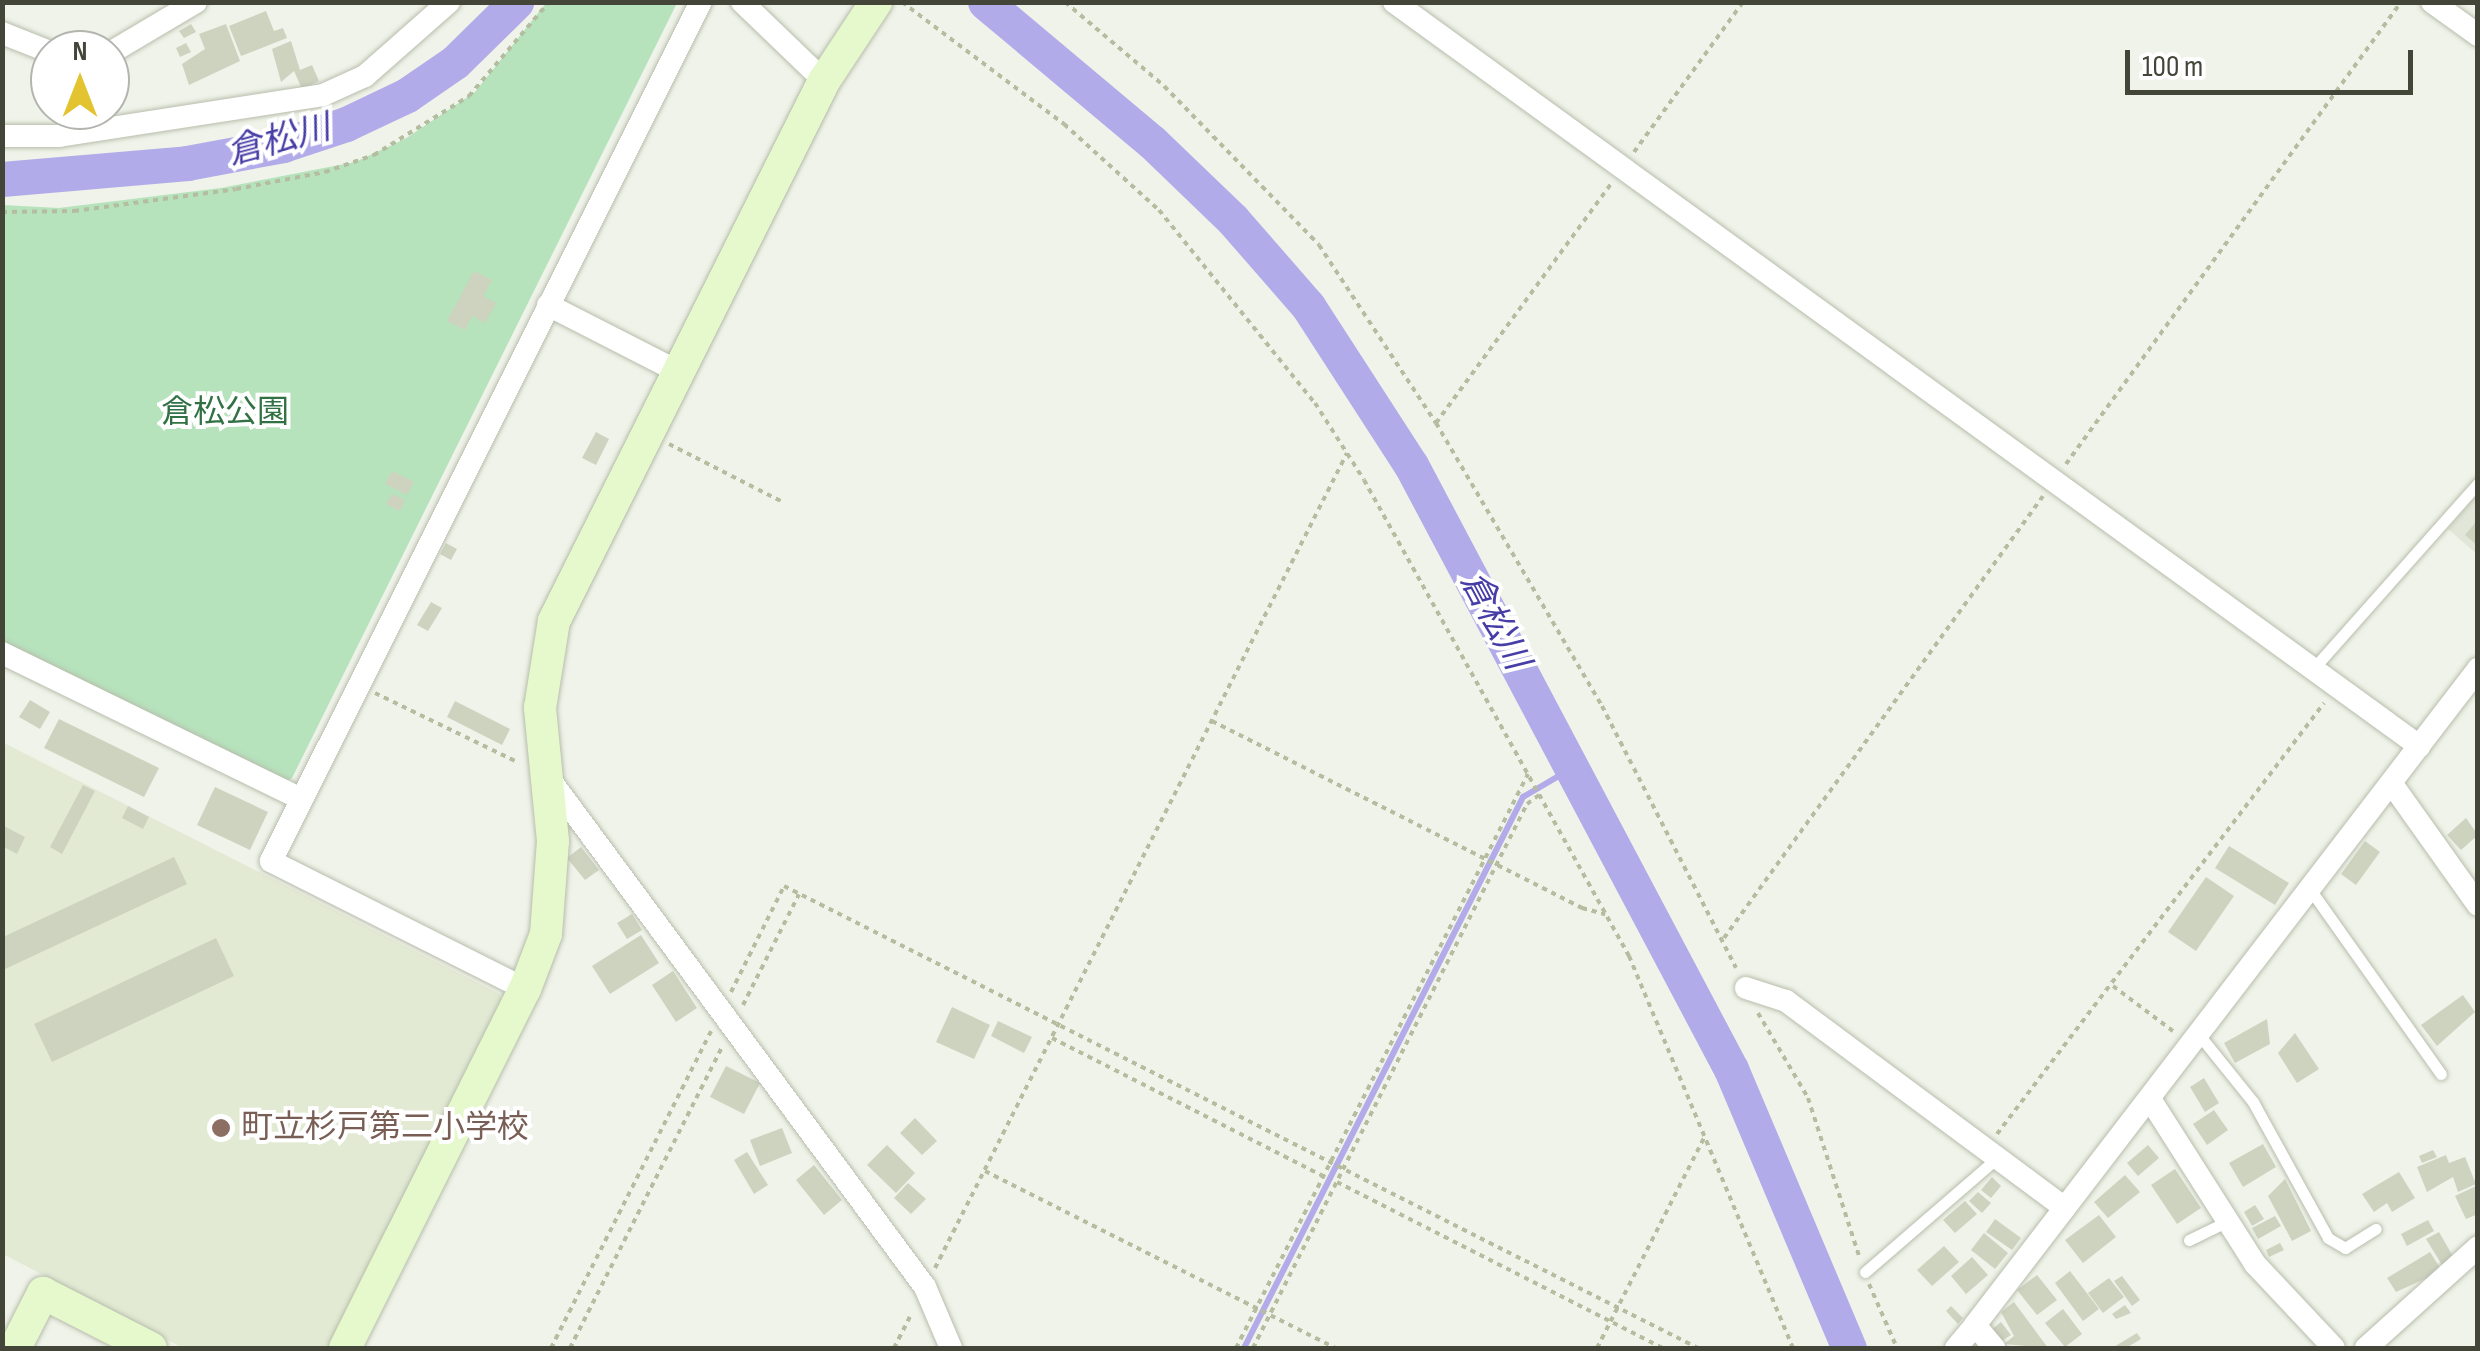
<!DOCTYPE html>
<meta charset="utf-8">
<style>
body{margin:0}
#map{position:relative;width:2480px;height:1351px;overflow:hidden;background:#eff3e9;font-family:"Sofia Sans Condensed","Noto Sans JP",sans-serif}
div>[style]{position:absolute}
.residential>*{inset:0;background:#e1e6d8}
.education>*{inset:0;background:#e2ead4}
.green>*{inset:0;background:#b6e2bc}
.stream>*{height:6px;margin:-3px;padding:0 3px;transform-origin:3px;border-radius:3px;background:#b1ace9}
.river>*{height:35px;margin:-17.5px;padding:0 17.5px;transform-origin:17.5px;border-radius:17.5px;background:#b1ace9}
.building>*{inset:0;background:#ced3c0}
.path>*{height:4px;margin-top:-2px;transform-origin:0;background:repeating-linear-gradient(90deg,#b4bd9f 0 5px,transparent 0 10px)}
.roads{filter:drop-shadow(0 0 2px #b8bdac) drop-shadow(0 0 2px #b8bdac)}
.lane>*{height:11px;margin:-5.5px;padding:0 5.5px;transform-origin:5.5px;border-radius:5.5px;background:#fff}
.street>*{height:22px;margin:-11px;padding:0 11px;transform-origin:11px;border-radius:11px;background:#fff}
.secondary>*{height:32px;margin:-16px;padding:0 16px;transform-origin:16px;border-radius:16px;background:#e6f9cd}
.dots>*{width:28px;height:28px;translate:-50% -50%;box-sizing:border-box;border:5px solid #fff;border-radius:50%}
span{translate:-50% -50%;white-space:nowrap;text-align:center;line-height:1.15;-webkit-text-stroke:8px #fff;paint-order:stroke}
.park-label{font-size:32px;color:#317144}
.education-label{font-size:32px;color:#785e54}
.left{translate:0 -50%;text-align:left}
.water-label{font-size:35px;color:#463da6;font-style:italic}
.frame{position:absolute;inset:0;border:5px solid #424538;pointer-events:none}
.north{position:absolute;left:30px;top:30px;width:100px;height:100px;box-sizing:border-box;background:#fff;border:2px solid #b3b5af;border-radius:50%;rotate:0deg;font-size:28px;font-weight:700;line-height:40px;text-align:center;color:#424538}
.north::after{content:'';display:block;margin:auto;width:35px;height:45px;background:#e3c330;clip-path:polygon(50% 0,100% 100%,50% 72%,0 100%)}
.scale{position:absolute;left:2125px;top:50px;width:288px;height:45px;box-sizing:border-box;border:5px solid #424538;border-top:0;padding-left:12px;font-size:30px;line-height:35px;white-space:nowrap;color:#424538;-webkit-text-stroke:8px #fff;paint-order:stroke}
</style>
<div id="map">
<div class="residential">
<i style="clip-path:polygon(2477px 494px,2477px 554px,2448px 529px)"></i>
</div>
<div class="education">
<i style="clip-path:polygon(2px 742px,500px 994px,502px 1003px,328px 1348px,183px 1348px,3px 1254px)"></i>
</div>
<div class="green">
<i style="clip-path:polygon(546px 3px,677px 3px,292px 778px,281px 784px,3px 643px,2px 205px,59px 208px,221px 188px,355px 162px,405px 139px,475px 92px)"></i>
</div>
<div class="stream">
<i style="left:1244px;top:1348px;width:618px;rotate:-63.14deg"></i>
<i style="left:1523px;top:797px;width:59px;rotate:-30.5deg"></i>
</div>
<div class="river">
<i style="left:985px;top:2px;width:218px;rotate:40deg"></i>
<i style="left:1152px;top:142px;width:112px;rotate:43.9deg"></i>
<i style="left:1233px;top:220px;width:114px;rotate:48.9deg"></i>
<i style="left:1308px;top:306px;width:189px;rotate:57.1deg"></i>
<i style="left:1411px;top:465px;width:684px;rotate:62.09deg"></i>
<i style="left:1731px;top:1069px;width:303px;rotate:67.1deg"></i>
<i style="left:2px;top:179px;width:186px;rotate:-4.9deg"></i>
<i style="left:187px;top:163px;width:98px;rotate:-10.6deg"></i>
<i style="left:283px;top:145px;width:66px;rotate:-18.4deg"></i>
<i style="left:346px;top:124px;width:68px;rotate:-25.4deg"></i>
<i style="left:407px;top:95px;width:58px;rotate:-34.5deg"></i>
<i style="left:455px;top:62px;width:86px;rotate:-44.5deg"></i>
</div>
<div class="building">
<i style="clip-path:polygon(266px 11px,274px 31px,283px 28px,287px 38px,241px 56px,229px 26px)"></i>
<i style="clip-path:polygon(191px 24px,196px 32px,184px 38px,179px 31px)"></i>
<i style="clip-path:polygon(226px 24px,240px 61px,189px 85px,182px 64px,205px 49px,199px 34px)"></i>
<i style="clip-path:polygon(291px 41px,300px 70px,312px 65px,319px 81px,302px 89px,294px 71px,281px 82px,272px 49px)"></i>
<i style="clip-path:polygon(186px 43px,191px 52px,180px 57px,176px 48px)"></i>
<i style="clip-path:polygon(474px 271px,492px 280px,483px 296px,496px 303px,485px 323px,472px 316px,465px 330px,447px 321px)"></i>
<i style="clip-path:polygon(596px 432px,609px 439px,596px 465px,582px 458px)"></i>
<i style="clip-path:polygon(392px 471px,414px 482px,407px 495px,385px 484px)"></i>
<i style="clip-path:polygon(392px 494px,405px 500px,400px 511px,386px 504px)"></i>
<i style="clip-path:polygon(2475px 523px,2478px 525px,2478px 546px,2465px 535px)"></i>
<i style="clip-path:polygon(446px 543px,457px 549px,451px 560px,440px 554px)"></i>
<i style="clip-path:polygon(431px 602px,442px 608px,428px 631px,417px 625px)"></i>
<i style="clip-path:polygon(30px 700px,50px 712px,40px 729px,19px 717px)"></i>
<i style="clip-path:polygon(455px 701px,510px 729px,502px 745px,447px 717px)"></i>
<i style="clip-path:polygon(59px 719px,159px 768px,144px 797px,44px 748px)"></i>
<i style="clip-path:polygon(83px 785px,95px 791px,62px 854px,50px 847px)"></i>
<i style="clip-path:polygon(215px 787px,268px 812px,250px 850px,197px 825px)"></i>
<i style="clip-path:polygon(128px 806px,149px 817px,143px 829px,122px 818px)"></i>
<i style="clip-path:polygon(2466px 818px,2478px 835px,2461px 850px,2447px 835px)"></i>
<i style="clip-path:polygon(2px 825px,25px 837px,17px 854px,2px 846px)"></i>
<i style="clip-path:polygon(2365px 841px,2380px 852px,2356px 885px,2341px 874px)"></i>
<i style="clip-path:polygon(2229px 846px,2289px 883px,2275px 905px,2215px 868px)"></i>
<i style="clip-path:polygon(581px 847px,599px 870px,585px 880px,567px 858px)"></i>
<i style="clip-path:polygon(174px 857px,187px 884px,3px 970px,3px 937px)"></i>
<i style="clip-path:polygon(2206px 877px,2234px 896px,2196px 951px,2168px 932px)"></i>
<i style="clip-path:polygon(632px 914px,642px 930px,627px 939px,617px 923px)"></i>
<i style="clip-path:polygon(641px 935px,659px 963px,610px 994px,592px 966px)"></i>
<i style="clip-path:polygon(216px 938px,234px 976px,52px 1062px,34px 1024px)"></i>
<i style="clip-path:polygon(673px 971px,697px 1008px,676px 1022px,652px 985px)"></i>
<i style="clip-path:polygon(2463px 995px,2475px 1012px,2437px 1046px,2421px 1025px)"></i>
<i style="clip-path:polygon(952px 1007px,990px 1025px,974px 1059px,936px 1042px)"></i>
<i style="clip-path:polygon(2267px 1019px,2270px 1044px,2235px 1063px,2224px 1043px)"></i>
<i style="clip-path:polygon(998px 1021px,1032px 1037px,1024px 1053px,991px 1036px)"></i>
<i style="clip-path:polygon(2295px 1033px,2319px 1069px,2297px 1083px,2278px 1053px)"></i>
<i style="clip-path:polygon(726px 1066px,760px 1083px,744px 1114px,710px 1097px)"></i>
<i style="clip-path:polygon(2204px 1078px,2219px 1103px,2205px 1112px,2190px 1087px)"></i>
<i style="clip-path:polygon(2214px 1110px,2228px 1130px,2207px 1145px,2193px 1124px)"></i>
<i style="clip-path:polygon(915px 1118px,937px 1141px,922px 1155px,900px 1133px)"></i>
<i style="clip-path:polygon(782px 1128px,792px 1153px,760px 1166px,750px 1140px)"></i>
<i style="clip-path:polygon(2263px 1144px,2276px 1167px,2243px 1187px,2229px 1163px)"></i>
<i style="clip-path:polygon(887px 1145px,915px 1173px,896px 1193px,867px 1165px)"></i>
<i style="clip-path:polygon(2148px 1145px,2159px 1158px,2138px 1176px,2127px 1163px)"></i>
<i style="clip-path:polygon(2433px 1150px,2437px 1157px,2422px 1163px,2419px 1156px)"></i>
<i style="clip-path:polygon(747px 1152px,768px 1185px,754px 1194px,734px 1160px)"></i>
<i style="clip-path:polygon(2446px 1155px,2449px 1163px,2465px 1157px,2476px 1184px,2458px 1192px,2453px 1177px,2427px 1192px,2417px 1167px)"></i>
<i style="clip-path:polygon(814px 1165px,842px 1200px,824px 1215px,796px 1180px)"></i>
<i style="clip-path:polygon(2175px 1169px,2201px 1208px,2177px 1224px,2151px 1185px)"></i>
<i style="clip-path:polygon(2399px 1172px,2415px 1198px,2392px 1212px,2387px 1203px,2374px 1212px,2362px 1194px)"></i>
<i style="clip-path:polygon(2125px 1175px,2140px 1192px,2108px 1218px,2094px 1202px)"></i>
<i style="clip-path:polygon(1992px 1177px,2001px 1186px,1991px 1198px,1981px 1190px)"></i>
<i style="clip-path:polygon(2285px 1179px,2311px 1231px,2292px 1241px,2268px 1196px)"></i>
<i style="clip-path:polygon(908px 1183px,926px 1199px,911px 1214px,894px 1198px)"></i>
<i style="clip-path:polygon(2476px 1186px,2478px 1214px,2466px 1219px,2455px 1196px)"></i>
<i style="clip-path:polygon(1978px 1192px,1991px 1203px,1982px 1213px,1969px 1201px)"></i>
<i style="clip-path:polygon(1965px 1201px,1977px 1214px,1955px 1233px,1943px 1220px)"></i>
<i style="clip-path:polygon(2255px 1205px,2264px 1219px,2252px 1226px,2244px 1212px)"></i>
<i style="clip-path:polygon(2099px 1215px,2116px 1237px,2083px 1263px,2065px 1240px)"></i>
<i style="clip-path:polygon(2275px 1216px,2281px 1226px,2258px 1239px,2252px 1228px)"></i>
<i style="clip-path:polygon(1995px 1219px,2021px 1238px,2012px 1250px,1986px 1232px)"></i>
<i style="clip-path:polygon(2428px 1220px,2434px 1231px,2407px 1246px,2401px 1234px)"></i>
<i style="clip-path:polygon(2439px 1232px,2454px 1258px,2442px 1265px,2426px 1239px)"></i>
<i style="clip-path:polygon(1984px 1233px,2008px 1253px,1995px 1269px,1971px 1250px)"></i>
<i style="clip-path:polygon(2280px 1243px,2284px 1250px,2269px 1257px,2266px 1250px)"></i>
<i style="clip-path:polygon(1944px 1246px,1959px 1262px,1932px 1286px,1917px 1270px)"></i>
<i style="clip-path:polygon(2430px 1252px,2442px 1271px,2396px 1292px,2387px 1278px)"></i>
<i style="clip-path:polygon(1972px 1257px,1988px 1275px,1966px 1294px,1951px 1276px)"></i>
<i style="clip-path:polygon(2070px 1271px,2099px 1309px,2083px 1321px,2055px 1283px)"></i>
<i style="clip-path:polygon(2037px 1275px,2057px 1300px,2037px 1315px,2017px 1290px)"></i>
<i style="clip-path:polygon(2122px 1276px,2140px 1300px,2132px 1306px,2114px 1281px)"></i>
<i style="clip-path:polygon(2109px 1278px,2124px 1297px,2103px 1313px,2088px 1293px)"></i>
<i style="clip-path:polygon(2014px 1302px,2048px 1348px,2004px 1344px,2014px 1336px,2001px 1312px)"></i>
<i style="clip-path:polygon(2125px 1305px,2131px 1313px,2116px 1319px,2112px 1314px)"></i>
<i style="clip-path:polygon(1951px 1306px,1963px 1318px,1958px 1324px,1946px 1311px)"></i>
<i style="clip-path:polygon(2063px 1309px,2082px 1334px,2065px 1347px,2045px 1323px)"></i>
<i style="clip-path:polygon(2001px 1322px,2011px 1335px,2000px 1342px,1991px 1330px)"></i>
<i style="clip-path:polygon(2137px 1333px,2141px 1339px,2126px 1348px,2112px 1348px)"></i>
</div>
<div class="path">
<i style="left:902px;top:2px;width:203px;rotate:37deg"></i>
<i style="left:1064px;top:124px;width:128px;rotate:42.2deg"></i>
<i style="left:1159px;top:210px;width:248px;rotate:51.1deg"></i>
<i style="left:1315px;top:403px;width:91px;rotate:57.5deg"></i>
<i style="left:1364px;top:480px;width:545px;rotate:60.89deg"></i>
<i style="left:1629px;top:956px;width:425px;rotate:67.3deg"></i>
<i style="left:1065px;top:2px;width:130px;rotate:40.3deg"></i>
<i style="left:1164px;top:86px;width:222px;rotate:45.7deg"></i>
<i style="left:1319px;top:245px;width:213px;rotate:56.7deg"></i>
<i style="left:1436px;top:423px;width:328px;rotate:59.6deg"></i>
<i style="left:1602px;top:706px;width:294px;rotate:62.9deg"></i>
<i style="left:1634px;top:152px;width:185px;rotate:-54deg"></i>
<i style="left:2px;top:212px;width:72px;rotate:-0.8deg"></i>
<i style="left:74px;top:211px;width:163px;rotate:-7.7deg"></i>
<i style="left:236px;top:189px;width:91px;rotate:-10.8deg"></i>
<i style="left:325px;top:172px;width:52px;rotate:-19.1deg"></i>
<i style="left:374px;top:155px;width:112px;rotate:-31.8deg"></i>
<i style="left:469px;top:96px;width:123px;rotate:-49.6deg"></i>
<i style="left:1436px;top:423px;width:296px;rotate:-53.8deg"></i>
<i style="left:669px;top:444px;width:130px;rotate:27deg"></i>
<i style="left:2066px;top:464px;width:571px;rotate:-54.05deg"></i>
<i style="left:375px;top:693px;width:160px;rotate:25.9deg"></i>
<i style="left:1212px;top:721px;width:415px;rotate:26.8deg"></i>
<i style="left:1582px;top:908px;width:24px;rotate:15deg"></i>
<i style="left:1724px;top:938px;width:545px;rotate:-54.18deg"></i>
<i style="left:2113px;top:986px;width:75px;rotate:36.9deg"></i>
<i style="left:731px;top:992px;width:119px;rotate:-63.4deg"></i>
<i style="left:784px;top:886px;width:1024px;rotate:26.82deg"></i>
<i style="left:743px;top:1005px;width:124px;rotate:-63.2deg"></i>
<i style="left:1758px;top:1013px;width:99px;rotate:59.5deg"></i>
<i style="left:1808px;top:1098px;width:166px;rotate:72.1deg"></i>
<i style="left:1052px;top:1038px;width:304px;rotate:27deg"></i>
<i style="left:1997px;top:1134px;width:541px;rotate:-52.81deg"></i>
<i style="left:985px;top:1171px;width:392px;rotate:26.8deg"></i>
<i style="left:1337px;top:1182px;width:366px;rotate:27deg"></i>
<i style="left:935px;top:1268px;width:913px;rotate:-63.18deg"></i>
<i style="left:1869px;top:1284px;width:70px;rotate:66.4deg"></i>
<i style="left:551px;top:1348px;width:355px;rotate:-63.2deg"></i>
<i style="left:570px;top:1348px;width:339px;rotate:-63.2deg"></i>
<i style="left:894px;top:1348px;width:39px;rotate:-63deg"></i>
<i style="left:1236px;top:1348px;width:644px;rotate:-63.04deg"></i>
<i style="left:1253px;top:1348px;width:609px;rotate:-63.27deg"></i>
<i style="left:1527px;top:804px;width:15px;rotate:-37deg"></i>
<i style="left:1597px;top:1348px;width:238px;rotate:-63deg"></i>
</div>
<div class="roads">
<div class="lane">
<i style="left:2313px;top:669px;width:249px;rotate:-48.4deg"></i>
<i style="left:2312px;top:892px;width:223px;rotate:54.7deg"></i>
<i style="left:2200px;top:1036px;width:85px;rotate:51.2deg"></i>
<i style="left:2253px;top:1102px;width:155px;rotate:61.1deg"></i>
<i style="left:2328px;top:1238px;width:20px;rotate:30deg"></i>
<i style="left:2345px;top:1248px;width:36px;rotate:-32deg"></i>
<i style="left:2189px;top:1240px;width:43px;rotate:-26deg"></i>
<i style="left:1865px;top:1272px;width:174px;rotate:-40.8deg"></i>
</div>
<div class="street">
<i style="left:742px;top:2px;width:114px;rotate:43.9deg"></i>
<i style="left:1394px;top:2px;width:1267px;rotate:35.97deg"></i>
<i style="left:2432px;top:2px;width:57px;rotate:35.7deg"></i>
<i style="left:2px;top:33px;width:52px;rotate:21.6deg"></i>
<i style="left:110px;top:53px;width:100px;rotate:-30.7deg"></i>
<i style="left:2px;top:136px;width:57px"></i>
<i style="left:59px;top:136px;width:267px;rotate:-8.8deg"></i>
<i style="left:323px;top:95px;width:46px;rotate:-24.3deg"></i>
<i style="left:365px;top:76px;width:112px;rotate:-41.4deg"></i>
<i style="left:548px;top:305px;width:143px;rotate:27.1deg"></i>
<i style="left:2px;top:653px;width:333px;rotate:26deg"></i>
<i style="left:548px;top:777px;width:634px;rotate:53.53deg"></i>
<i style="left:925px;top:1287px;width:66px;rotate:66.9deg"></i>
<i style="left:2392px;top:784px;width:148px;rotate:54.6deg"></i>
<i style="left:1746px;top:988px;width:42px;rotate:18deg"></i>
<i style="left:1786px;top:1001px;width:347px;rotate:36.6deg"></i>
<i style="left:525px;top:989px;width:284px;rotate:-153.3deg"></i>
<i style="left:271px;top:861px;width:961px;rotate:-63.41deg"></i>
<i style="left:2150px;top:1099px;width:196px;rotate:57.5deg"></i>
<i style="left:2255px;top:1264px;width:115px;rotate:46.8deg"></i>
<i style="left:1975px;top:1325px;width:827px;rotate:-52.52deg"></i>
<i style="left:1956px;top:1348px;width:30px;rotate:-50deg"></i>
<i style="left:1975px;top:1325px;width:30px;rotate:50deg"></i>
<i style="left:2366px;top:1348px;width:151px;rotate:-42deg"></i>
</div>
<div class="secondary">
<i style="left:15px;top:1348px;width:62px;rotate:-63deg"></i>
<i style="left:43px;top:1293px;width:121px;rotate:27deg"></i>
<i style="left:345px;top:1348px;width:402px;rotate:-63.4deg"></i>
<i style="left:525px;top:989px;width:59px;rotate:-69.1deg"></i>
<i style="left:546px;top:934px;width:93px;rotate:-85.7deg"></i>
<i style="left:553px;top:841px;width:134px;rotate:-95.6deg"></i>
<i style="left:540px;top:708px;width:88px;rotate:-80.9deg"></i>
<i style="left:554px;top:621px;width:604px;rotate:-63.43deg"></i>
<i style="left:824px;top:81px;width:95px;rotate:-56.6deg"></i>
</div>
</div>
<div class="dots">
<i style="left:221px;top:1128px;background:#8d6e63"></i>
</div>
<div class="park-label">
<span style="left:225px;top:413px">倉松公園</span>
</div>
<div class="education-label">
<span class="left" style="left:241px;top:1128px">町立杉戸第二小学校</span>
</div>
<div class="water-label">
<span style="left:279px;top:141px;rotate:-15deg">倉松川</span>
<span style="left:1494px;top:621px;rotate:62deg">倉松川</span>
</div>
<div class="frame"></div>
<div class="north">N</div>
<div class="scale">100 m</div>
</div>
